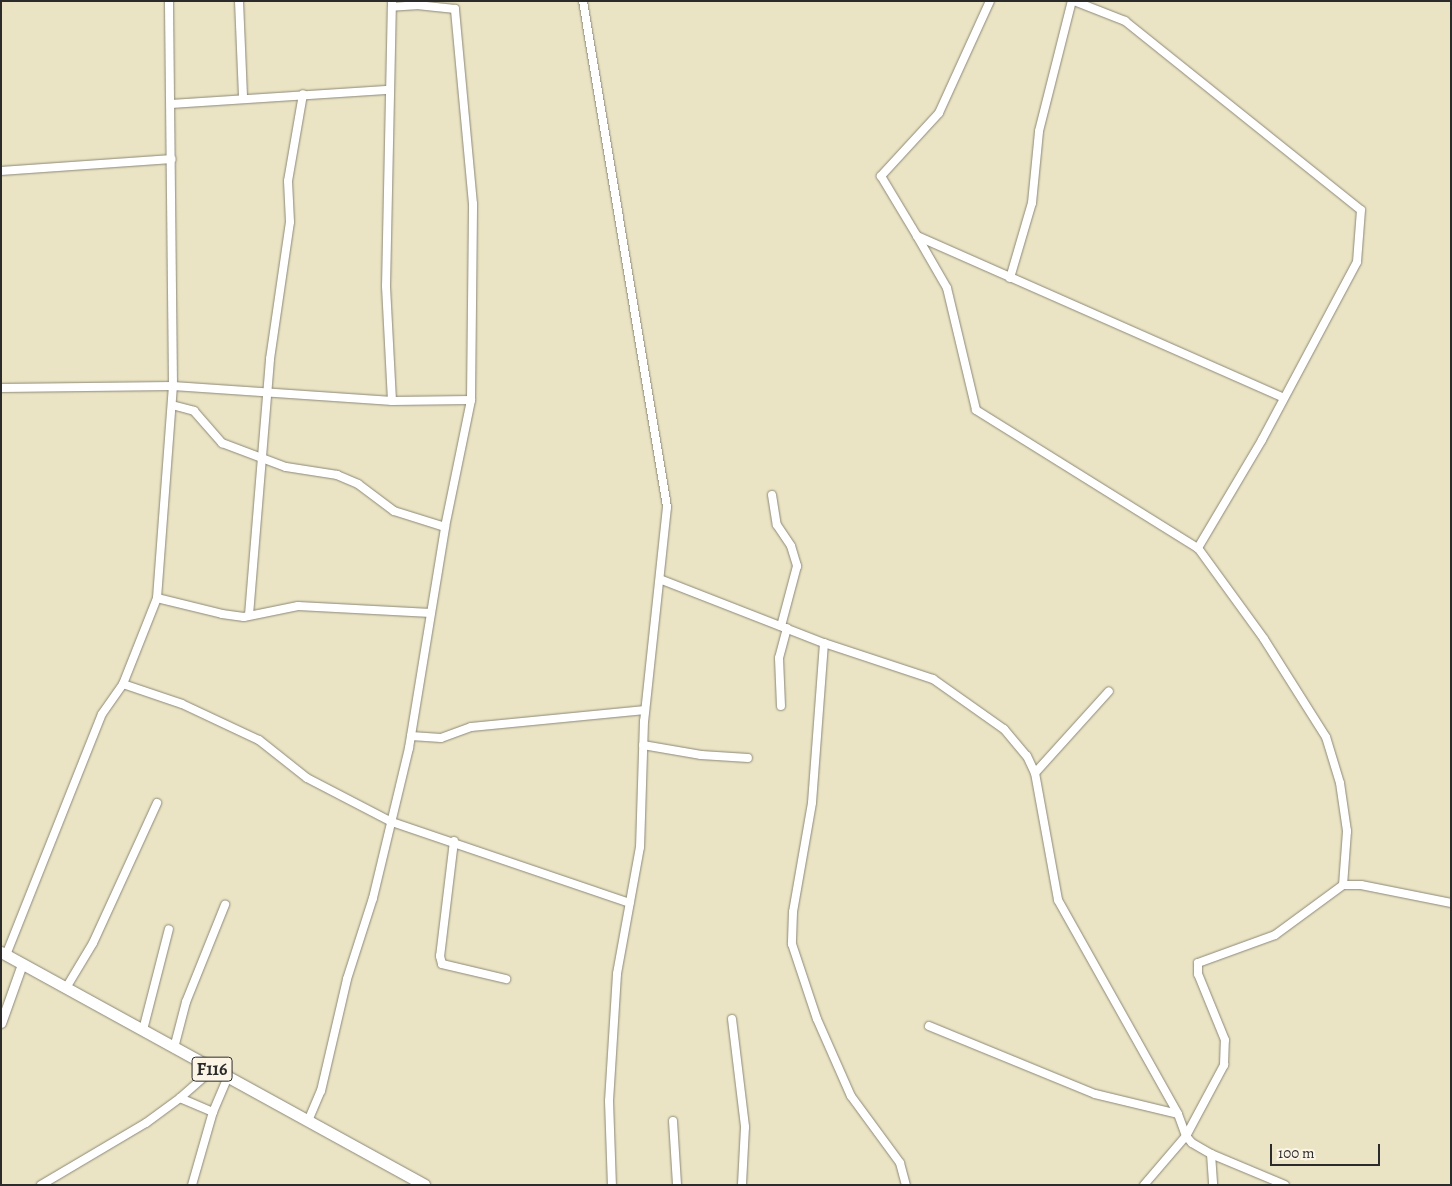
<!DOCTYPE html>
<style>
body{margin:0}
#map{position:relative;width:1452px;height:1186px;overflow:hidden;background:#ebe4c4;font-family:Alegreya,serif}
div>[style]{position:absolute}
.roads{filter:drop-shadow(0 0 1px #8b8878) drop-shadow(0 0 1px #8b8878)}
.minor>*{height:8px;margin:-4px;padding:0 4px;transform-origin:4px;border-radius:4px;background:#fff}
.tertiary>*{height:9px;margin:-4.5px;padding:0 4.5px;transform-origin:4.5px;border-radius:4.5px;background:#fff}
.primary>*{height:11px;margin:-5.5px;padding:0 5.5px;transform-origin:5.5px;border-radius:5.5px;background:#fff}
span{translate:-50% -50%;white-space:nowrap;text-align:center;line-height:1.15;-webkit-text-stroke:4px #fcf5e5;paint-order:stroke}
.shield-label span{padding:1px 4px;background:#fcf5e5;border:1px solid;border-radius:4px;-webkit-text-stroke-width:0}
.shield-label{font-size:18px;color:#2b2b2b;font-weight:700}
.frame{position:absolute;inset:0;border:2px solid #2b2b2b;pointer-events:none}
.scale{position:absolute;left:1270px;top:1144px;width:110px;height:22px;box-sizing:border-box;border:2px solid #2b2b2b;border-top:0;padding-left:6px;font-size:15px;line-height:18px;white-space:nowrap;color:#2b2b2b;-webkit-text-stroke:4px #fcf5e5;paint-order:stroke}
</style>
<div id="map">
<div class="roads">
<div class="minor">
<i style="left:239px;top:1px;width:97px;rotate:87.6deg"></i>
<i style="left:583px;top:1px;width:513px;rotate:80.57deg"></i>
<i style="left:667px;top:507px;width:215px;rotate:96.1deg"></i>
<i style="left:644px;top:721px;width:126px;rotate:91.8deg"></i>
<i style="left:640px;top:847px;width:129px;rotate:100.3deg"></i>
<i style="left:617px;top:974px;width:127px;rotate:93.6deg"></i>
<i style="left:609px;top:1101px;width:84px;rotate:88deg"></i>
<i style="left:990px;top:1px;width:123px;rotate:114.5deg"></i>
<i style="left:939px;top:113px;width:86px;rotate:132.6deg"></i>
<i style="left:881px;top:176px;width:70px;rotate:59deg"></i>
<i style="left:917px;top:236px;width:401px;rotate:23.8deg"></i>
<i style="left:1074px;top:1px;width:55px;rotate:21.4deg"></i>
<i style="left:1125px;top:21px;width:302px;rotate:38.7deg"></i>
<i style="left:1361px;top:210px;width:52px;rotate:94.4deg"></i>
<i style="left:1357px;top:262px;width:202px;rotate:118.1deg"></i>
<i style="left:1262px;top:440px;width:126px;rotate:120.7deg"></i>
<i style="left:1198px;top:548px;width:112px;rotate:54deg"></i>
<i style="left:1264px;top:639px;width:116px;rotate:57.7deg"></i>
<i style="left:1326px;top:737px;width:48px;rotate:73.1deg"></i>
<i style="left:1340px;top:783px;width:49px;rotate:81.7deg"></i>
<i style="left:1347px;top:831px;width:54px;rotate:94.2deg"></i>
<i style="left:171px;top:104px;width:219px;rotate:-3.7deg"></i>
<i style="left:1px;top:171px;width:171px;rotate:-4deg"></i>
<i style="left:917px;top:236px;width:60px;rotate:60deg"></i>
<i style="left:947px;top:288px;width:125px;rotate:76.6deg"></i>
<i style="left:976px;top:410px;width:261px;rotate:31.9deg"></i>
<i style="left:1010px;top:278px;width:78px;rotate:-73.7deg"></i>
<i style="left:1032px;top:203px;width:72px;rotate:-84.4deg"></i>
<i style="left:1039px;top:131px;width:134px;rotate:-75.8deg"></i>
<i style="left:1px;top:388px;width:172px;rotate:-0.7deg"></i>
<i style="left:173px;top:386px;width:220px;rotate:3.9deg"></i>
<i style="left:392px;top:401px;width:79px;rotate:-0.7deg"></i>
<i style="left:392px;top:401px;width:115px;rotate:-93deg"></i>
<i style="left:386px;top:286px;width:279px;rotate:-88.8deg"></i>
<i style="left:172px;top:405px;width:23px;rotate:15deg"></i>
<i style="left:194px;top:411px;width:43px;rotate:48.8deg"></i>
<i style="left:222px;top:443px;width:68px;rotate:20.6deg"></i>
<i style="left:286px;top:467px;width:52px;rotate:8.9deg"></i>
<i style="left:337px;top:475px;width:23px;rotate:23deg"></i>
<i style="left:358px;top:484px;width:45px;rotate:36.9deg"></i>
<i style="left:394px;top:511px;width:53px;rotate:17.4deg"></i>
<i style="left:772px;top:495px;width:30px;rotate:81deg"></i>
<i style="left:777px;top:525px;width:25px;rotate:56deg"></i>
<i style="left:791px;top:546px;width:21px;rotate:73deg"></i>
<i style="left:797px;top:566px;width:62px;rotate:104.9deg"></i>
<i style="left:662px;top:580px;width:174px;rotate:21.3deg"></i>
<i style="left:824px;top:643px;width:115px;rotate:18.3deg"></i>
<i style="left:933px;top:679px;width:87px;rotate:35.2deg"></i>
<i style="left:1004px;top:729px;width:35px;rotate:50deg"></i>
<i style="left:1027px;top:756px;width:19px;rotate:65deg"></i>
<i style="left:1035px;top:773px;width:129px;rotate:79.7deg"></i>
<i style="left:1058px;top:900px;width:245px;rotate:60.7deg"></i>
<i style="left:1178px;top:1114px;width:23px;rotate:70deg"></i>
<i style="left:1186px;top:1136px;width:9px;rotate:49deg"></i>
<i style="left:1192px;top:1143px;width:22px;rotate:30deg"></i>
<i style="left:1211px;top:1154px;width:31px;rotate:86deg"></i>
<i style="left:157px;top:598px;width:67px;rotate:13.8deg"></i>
<i style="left:222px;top:614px;width:22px;rotate:8deg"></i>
<i style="left:244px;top:617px;width:55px;rotate:-11.5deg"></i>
<i style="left:298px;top:606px;width:133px;rotate:3deg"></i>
<i style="left:249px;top:615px;width:257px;rotate:-85.3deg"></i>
<i style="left:270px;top:359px;width:138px;rotate:-81.7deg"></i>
<i style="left:290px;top:222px;width:41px;rotate:-92.8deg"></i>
<i style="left:288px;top:181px;width:88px;rotate:-80.2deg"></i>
<i style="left:824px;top:643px;width:160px;rotate:94.3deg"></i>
<i style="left:812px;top:803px;width:111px;rotate:99.9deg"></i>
<i style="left:793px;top:912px;width:32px;rotate:92deg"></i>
<i style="left:792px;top:944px;width:79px;rotate:71.6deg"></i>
<i style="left:817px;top:1019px;width:84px;rotate:66.2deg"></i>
<i style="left:851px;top:1096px;width:83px;rotate:53.8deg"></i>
<i style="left:900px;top:1163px;width:23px;rotate:75deg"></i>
<i style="left:123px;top:684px;width:62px;rotate:18.7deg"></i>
<i style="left:182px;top:704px;width:85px;rotate:25.1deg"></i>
<i style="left:259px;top:740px;width:61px;rotate:38.4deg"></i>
<i style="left:307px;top:778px;width:96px;rotate:27.4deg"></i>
<i style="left:392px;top:822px;width:251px;rotate:18.8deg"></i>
<i style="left:781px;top:706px;width:48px;rotate:-92.4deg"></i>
<i style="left:779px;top:658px;width:31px;rotate:-75deg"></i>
<i style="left:411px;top:736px;width:30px;rotate:4deg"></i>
<i style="left:441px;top:738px;width:32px;rotate:-20deg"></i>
<i style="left:471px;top:727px;width:175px;rotate:-5.6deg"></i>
<i style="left:643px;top:745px;width:59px;rotate:9.8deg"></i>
<i style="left:701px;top:755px;width:47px;rotate:3.7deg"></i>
<i style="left:1035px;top:773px;width:110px;rotate:-47.9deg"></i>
<i style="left:454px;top:841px;width:116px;rotate:96.9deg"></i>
<i style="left:440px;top:956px;width:8px;rotate:76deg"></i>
<i style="left:442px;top:964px;width:66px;rotate:13.2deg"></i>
<i style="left:6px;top:955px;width:259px;rotate:-68.3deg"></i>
<i style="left:102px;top:714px;width:37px;rotate:-55deg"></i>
<i style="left:123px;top:684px;width:92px;rotate:-68.4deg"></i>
<i style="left:157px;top:598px;width:213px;rotate:-85.7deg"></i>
<i style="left:173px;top:386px;width:385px;rotate:-90.6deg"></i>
<i style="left:66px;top:988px;width:52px;rotate:-59deg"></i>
<i style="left:93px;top:943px;width:154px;rotate:-65.4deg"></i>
<i style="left:732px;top:1019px;width:109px;rotate:83.1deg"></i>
<i style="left:745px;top:1127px;width:58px;rotate:93deg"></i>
<i style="left:929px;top:1026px;width:179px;rotate:22.3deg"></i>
<i style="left:1095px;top:1094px;width:85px;rotate:13.5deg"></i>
<i style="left:143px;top:1030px;width:104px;rotate:-75.6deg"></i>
<i style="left:174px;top:1048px;width:48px;rotate:-75.4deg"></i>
<i style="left:186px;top:1002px;width:105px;rotate:-68.1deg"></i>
<i style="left:180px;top:1098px;width:36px;rotate:23deg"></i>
<i style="left:308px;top:1121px;width:33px;rotate:-67deg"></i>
<i style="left:321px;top:1091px;width:115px;rotate:-76.9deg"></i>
<i style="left:347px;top:979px;width:85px;rotate:-72.2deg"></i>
<i style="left:373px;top:898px;width:154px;rotate:-76.5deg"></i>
<i style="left:409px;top:748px;width:224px;rotate:-80.7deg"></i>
<i style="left:445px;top:527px;width:130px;rotate:-78.4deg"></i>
<i style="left:471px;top:400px;width:196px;rotate:-89.4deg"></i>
<i style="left:473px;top:204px;width:196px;rotate:-95.3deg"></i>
<i style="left:455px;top:9px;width:36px;rotate:-174deg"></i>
<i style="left:419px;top:5px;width:27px;rotate:176deg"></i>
<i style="left:392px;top:7px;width:6px;rotate:-90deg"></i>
<i style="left:673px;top:1121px;width:64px;rotate:86.4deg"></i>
<i style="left:1211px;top:1154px;width:80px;rotate:22.7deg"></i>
<i style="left:41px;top:1185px;width:122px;rotate:-30.6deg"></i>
<i style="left:146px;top:1123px;width:42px;rotate:-36.3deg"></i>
<i style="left:180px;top:1098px;width:44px;rotate:-41.3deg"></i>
<i style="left:192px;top:1185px;width:76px;rotate:-74deg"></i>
<i style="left:213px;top:1112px;width:38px;rotate:-67deg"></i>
<i style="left:1144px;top:1185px;width:65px;rotate:-49.4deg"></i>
<i style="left:1186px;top:1136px;width:81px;rotate:-61.8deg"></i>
<i style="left:1224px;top:1065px;width:25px;rotate:-88deg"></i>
<i style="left:1225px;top:1040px;width:71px;rotate:-112.2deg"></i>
<i style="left:1198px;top:974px;width:11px;rotate:-90deg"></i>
<i style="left:1198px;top:963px;width:82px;rotate:-20deg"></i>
<i style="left:1275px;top:935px;width:84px;rotate:-36.3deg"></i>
<i style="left:1343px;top:885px;width:18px"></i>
<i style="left:1361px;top:885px;width:92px;rotate:11.3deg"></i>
</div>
<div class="tertiary">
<i style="left:1px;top:1023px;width:63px;rotate:-70.4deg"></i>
</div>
<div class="primary">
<i style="left:1px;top:952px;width:483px;rotate:28.8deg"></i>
</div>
</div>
<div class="shield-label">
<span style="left:212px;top:1069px">F116</span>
</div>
<div class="frame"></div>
<div class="scale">100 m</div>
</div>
